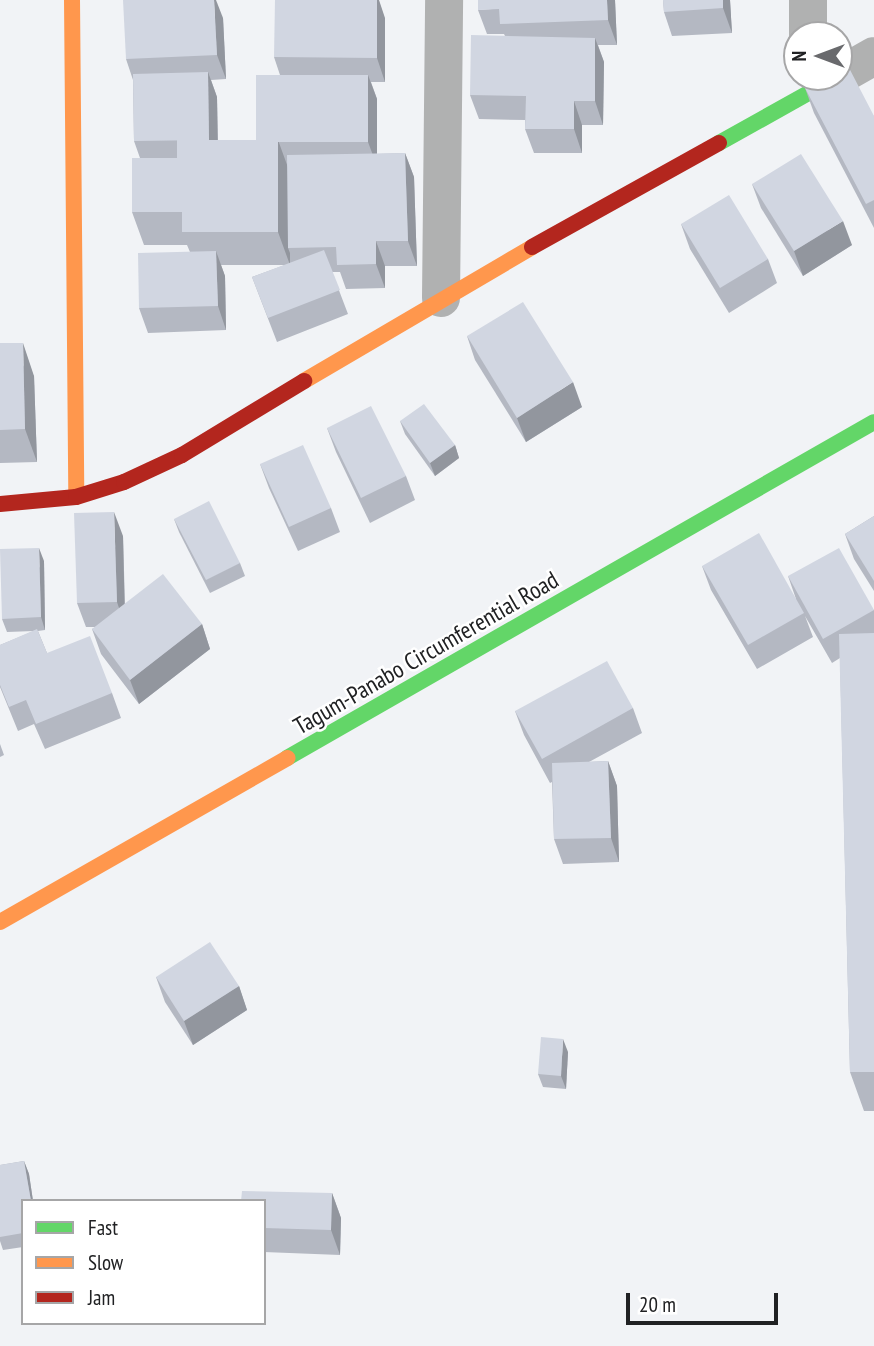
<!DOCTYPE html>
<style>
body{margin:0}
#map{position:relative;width:874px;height:1346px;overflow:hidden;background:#f1f3f6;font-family:"PT Sans Narrow",sans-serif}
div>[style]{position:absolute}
.street>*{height:38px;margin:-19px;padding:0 19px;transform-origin:19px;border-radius:19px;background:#b0b1b1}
.fast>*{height:16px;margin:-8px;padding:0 8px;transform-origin:8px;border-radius:8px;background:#63d668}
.slow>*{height:16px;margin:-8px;padding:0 8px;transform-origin:8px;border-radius:8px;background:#ff974d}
.jam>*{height:16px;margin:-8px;padding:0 8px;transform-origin:8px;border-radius:8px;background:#b3261e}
.wall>*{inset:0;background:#b4b8c2}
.shaded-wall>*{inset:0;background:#92969e}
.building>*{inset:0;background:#d1d6e1}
span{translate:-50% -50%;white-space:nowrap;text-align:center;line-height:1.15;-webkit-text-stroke:5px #fff;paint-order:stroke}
.street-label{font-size:24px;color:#202123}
.legend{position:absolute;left:21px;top:1199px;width:245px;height:126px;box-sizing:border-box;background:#fff;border:2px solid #a6a6a7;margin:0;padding:9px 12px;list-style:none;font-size:21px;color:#202123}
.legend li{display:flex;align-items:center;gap:14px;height:35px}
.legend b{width:35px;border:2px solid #a6a6a7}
.north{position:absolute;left:783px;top:21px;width:70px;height:70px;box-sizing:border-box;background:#fff;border:2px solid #a6a6a7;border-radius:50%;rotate:270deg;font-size:19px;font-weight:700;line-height:28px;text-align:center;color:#202123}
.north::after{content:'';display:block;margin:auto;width:24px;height:32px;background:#696a6d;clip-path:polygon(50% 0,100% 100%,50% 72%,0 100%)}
.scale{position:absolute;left:626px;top:1293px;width:152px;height:32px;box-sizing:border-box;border:4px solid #202123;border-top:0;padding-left:9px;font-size:21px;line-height:24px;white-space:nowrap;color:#202123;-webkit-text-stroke:5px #fff;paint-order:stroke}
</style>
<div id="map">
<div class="street">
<i style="left:808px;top:35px;width:35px;rotate:-90deg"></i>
<i style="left:839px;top:76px;width:40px;rotate:-29.7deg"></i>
<i style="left:441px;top:298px;width:298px;rotate:-89.4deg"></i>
</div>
<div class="fast">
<i style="left:719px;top:143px;width:135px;rotate:-29.2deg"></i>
<i style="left:287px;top:758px;width:676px;rotate:-29.79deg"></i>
</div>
<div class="slow">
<i style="left:72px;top:0;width:497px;rotate:89.5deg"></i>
<i style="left:304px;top:381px;width:264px;rotate:-30.4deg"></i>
<i style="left:0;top:922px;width:331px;rotate:-29.7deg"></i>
</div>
<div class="jam">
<i style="left:532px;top:247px;width:214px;rotate:-29.1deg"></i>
<i style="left:0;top:504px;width:76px;rotate:-5.3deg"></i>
<i style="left:76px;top:497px;width:50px;rotate:-17.4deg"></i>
<i style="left:124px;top:482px;width:64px;rotate:-25deg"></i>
<i style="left:182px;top:455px;width:143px;rotate:-31.2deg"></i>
</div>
<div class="wall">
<i style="clip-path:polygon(615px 0,617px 45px,598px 45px,604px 62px,603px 125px,582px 125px,582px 153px,534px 153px,525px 129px,525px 120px,479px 119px,470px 95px,505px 36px,504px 34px,487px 34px,478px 10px)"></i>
<i style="clip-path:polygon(663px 0,730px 0,732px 33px,672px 36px,664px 12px)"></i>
<i style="clip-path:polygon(223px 18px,226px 79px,211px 80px,217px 97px,218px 140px,256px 140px,280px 75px,274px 57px,385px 18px,385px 82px,371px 82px,377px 99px,377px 154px,405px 153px,414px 177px,417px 266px,385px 266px,385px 288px,346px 289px,340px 272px,332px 272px,348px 314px,277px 342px,252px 277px,285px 265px,221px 265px,225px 276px,226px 330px,148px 333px,139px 308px,190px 252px,187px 245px,144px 245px,132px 212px,140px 158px,134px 141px,133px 80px,126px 59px)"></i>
<i style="clip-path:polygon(805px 88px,874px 116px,874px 228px,814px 113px)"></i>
<i style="clip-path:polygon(752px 184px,852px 245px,803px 276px,761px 208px)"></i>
<i style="clip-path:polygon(681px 224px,768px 259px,777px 283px,729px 313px,690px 249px)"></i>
<i style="clip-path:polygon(467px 336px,582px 407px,526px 442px,475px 360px)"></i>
<i style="clip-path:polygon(0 343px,34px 376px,37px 462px,0 463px)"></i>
<i style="clip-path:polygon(400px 421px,455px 445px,459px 458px,435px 476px,405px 434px)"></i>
<i style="clip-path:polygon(327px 428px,406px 476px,415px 500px,370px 523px,336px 452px)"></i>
<i style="clip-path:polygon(260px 464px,331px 508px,340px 532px,298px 551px,269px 488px)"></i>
<i style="clip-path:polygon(874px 516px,874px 591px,854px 559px,845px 534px)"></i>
<i style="clip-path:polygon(174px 519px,240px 563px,245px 576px,210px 593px,179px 532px)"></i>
<i style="clip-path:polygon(123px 536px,125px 604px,202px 624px,210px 649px,139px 704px,101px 654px,92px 629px,96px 627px,86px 627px,77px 603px)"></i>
<i style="clip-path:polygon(44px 561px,45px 630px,38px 631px,47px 653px,112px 693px,121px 718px,45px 749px,34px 724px,18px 731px,0 687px,0 645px,34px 631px,7px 632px,2px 619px)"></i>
<i style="clip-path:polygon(702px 566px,796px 599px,788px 576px,874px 610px,874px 1111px,864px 1111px,850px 1072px,840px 658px,832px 663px,805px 616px,813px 637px,757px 669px,711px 590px)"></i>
<i style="clip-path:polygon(633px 708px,642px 733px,589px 762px,608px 761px,617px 786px,619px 862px,563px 864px,554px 839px,552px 782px,550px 783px,524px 735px,515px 711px)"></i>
<i style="clip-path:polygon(0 744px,4px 755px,0 757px)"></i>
<i style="clip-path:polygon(156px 977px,239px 986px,247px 1010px,193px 1045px,165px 1002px)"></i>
<i style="clip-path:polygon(568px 1052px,566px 1089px,543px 1087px,538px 1074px)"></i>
<i style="clip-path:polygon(24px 1161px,29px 1174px,33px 1201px,23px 1201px,23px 1247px,3px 1250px,0 1241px,0 1165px)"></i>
<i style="clip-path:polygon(332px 1193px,341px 1218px,340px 1255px,264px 1252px,264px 1201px)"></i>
</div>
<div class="shaded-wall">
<i style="clip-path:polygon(214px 0,216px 0,223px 18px,226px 79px,217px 55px)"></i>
<i style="clip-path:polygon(377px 0,379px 0,385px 18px,385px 82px,377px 58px)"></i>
<i style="clip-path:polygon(607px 0,615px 0,617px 45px,608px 20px)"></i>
<i style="clip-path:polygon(723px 0,730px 0,732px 33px,723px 8px)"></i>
<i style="clip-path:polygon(595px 38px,604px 62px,603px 125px,595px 101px)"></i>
<i style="clip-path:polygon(208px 72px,217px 97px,218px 165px,209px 140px)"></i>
<i style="clip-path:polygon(368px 75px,377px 99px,377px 166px,368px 142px)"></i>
<i style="clip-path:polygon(574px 101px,582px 125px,582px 153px,574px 129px)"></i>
<i style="clip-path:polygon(278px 140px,290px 173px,288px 248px,290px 253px,290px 265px,278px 232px)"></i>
<i style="clip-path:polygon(405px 153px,414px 177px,417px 266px,408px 241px)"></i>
<i style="clip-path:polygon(843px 221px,852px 245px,803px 276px,794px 251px)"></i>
<i style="clip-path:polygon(376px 241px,385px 266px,385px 288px,376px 264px)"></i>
<i style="clip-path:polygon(216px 251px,225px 276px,226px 330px,218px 306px)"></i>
<i style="clip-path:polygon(23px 343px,34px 376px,37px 462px,25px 429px)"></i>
<i style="clip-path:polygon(573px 382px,582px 407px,526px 442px,517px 418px)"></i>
<i style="clip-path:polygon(455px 445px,459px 458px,435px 476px,430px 463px)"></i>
<i style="clip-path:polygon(114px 512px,123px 536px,125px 626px,117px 602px)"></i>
<i style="clip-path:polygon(39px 548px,44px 561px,45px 630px,41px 617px)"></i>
<i style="clip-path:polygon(202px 624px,210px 649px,139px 704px,130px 680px)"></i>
<i style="clip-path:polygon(608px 761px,617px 786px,619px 862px,611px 838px)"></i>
<i style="clip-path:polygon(239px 986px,247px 1010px,193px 1045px,184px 1021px)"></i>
<i style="clip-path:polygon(563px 1039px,568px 1052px,566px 1089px,561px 1076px)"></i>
<i style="clip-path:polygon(24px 1161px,29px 1174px,33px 1201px,31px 1201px)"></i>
<i style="clip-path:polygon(332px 1193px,341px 1218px,340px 1255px,331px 1230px)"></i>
</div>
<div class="building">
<i style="clip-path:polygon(123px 0,214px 0,217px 55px,126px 59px)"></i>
<i style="clip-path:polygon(275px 0,377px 0,377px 58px,274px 57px)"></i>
<i style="clip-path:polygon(478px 0,607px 0,608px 20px,500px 24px,499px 9px,478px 10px)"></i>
<i style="clip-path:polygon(663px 0,723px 0,723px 8px,664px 12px)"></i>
<i style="clip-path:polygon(471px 35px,595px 38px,595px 101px,574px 101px,574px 129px,525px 129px,526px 96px,470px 95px)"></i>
<i style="clip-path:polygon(848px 66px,874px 116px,874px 200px,866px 204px,805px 88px,826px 77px,839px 77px,839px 70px)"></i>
<i style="clip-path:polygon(208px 72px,209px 140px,134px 141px,133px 74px)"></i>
<i style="clip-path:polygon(256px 75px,368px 75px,368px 142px,278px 142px,278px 140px,256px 140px)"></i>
<i style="clip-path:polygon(177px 140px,278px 140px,278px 232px,182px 232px,182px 212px,132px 212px,132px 158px,177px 158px)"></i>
<i style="clip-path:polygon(405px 153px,408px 241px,376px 241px,376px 264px,337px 265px,336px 247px,288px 248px,287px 155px)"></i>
<i style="clip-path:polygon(801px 154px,843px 221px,794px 251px,752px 184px)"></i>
<i style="clip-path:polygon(729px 195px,768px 259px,720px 288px,681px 224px)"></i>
<i style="clip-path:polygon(324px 250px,340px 290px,268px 318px,252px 277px)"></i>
<i style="clip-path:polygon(216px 251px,218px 306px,139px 308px,138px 253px)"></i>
<i style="clip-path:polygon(523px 302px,573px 382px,517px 418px,467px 336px)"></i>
<i style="clip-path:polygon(0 343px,23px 343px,25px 429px,0 430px)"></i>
<i style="clip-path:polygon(424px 404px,455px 445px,430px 463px,400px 421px)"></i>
<i style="clip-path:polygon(371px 406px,406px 476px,361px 498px,327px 428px)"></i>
<i style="clip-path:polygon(303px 445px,331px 508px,289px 527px,260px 464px)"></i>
<i style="clip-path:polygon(209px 501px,240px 563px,206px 580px,174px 519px)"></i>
<i style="clip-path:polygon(114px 512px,117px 602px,77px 603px,74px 513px)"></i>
<i style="clip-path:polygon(874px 516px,874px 581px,845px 534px)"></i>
<i style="clip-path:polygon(759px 533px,804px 613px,748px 645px,702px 566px)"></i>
<i style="clip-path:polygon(39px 548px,41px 617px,2px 619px,0 549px)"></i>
<i style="clip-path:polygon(839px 548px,874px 610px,823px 639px,788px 576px)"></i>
<i style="clip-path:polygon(163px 574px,202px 624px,130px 680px,92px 629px)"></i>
<i style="clip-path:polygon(37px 629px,47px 653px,90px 636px,112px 693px,36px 724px,26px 700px,9px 707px,0 685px,0 645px)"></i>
<i style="clip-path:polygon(874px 633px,874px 1072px,850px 1072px,839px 634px)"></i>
<i style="clip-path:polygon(607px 661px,633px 708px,542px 759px,515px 711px)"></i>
<i style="clip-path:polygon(608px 761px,611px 838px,554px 839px,552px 763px)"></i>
<i style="clip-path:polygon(210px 942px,239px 986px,184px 1021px,156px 977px)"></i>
<i style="clip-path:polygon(541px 1037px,563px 1039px,561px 1076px,538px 1074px)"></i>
<i style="clip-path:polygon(24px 1161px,31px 1201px,23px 1201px,23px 1233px,0 1237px,0 1165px)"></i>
<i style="clip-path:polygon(242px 1191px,332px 1193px,331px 1230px,264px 1228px,264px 1201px,241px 1201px)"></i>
</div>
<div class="street-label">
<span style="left:426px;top:653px;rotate:-30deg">Tagum-Panabo Circumferential Road</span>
</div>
<ul class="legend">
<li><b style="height:9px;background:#63d668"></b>Fast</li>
<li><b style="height:9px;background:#ff974d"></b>Slow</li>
<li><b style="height:9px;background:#b3261e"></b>Jam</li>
</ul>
<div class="north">N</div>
<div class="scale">20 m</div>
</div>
